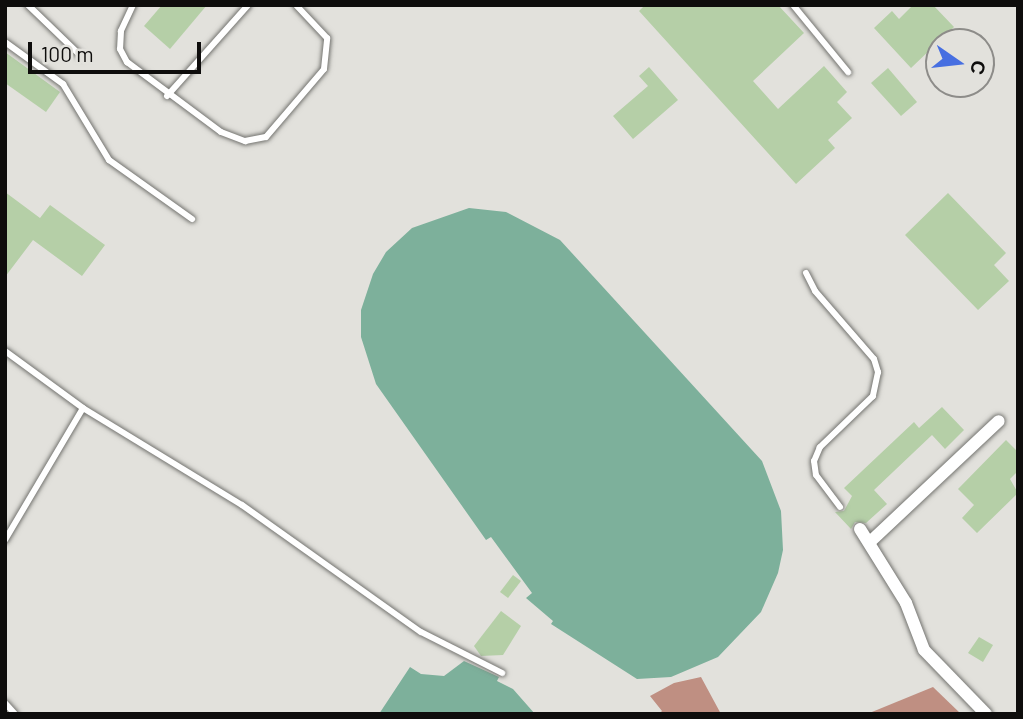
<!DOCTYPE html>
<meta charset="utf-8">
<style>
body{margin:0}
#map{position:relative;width:1023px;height:719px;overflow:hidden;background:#e2e1dc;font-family:Barlow,sans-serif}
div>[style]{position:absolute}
.forest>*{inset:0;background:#bf8f82}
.water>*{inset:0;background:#7db09b}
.building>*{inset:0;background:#b5cfa7}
.roads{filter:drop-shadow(0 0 2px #747470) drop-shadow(0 0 2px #747470)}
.lane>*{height:6px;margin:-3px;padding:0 3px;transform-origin:3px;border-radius:3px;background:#fff}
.street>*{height:12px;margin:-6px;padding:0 6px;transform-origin:6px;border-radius:6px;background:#fff}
span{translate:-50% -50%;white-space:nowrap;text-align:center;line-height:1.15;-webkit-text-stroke:6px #e2e1dc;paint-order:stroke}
.frame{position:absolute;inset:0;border:7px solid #0e0d0c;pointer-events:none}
.north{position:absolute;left:925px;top:28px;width:70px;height:70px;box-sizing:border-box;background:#e2e1dc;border:2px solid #8d8c89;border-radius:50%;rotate:104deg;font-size:19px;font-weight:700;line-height:28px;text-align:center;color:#0e0d0c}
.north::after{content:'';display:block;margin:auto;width:24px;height:32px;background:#476fe1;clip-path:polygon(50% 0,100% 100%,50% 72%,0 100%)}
.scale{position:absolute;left:28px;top:42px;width:173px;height:32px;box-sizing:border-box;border:4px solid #0e0d0c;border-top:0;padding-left:9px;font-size:21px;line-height:24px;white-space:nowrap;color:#0e0d0c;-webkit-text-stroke:5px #e2e1dc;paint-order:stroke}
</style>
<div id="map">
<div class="forest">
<i style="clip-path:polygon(701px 677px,721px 714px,659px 714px,662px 711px,650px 696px,674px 683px)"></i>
<i style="clip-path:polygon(933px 687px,961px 714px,867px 714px)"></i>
</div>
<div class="water">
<i style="clip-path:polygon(469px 208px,506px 212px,560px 240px,762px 461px,781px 511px,783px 550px,778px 573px,761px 612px,718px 657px,671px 677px,637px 679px,551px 624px,553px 621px,526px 598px,532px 593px,491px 537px,486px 540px,376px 384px,361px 337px,361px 310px,373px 274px,386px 252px,412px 228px)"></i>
<i style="clip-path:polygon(464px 661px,499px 677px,497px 681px,513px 689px,535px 714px,379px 714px,410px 667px,421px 674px,444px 676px)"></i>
</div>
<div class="building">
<i style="clip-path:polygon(162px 5px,207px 5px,170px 49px,144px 26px)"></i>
<i style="clip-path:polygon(645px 5px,778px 5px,804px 33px,753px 81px,778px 109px,824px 66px,847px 92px,837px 102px,852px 118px,828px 140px,835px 148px,796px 184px,639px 11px)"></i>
<i style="clip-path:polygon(913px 5px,933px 5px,954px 27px,911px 68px,874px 28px,892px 11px,899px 19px)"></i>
<i style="clip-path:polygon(5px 52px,60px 92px,46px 112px,5px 83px)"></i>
<i style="clip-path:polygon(649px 67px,678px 100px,633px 139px,613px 116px,648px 86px,639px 76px)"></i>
<i style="clip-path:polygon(888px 68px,917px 102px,901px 116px,871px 83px)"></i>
<i style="clip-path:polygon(5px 192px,40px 218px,50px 205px,105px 245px,82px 276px,33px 240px,5px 277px)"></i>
<i style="clip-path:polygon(948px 193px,1006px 253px,994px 265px,1009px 281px,978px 310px,905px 235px)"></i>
<i style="clip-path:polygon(942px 407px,964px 430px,945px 449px,932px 435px,874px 490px,887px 504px,866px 523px,855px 522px,851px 529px,835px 512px,844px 511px,852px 496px,844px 488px,914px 422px,919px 428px)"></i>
<i style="clip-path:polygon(1006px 440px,1018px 452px,1018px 471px,1010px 479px,1018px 493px,977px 533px,962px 518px,974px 505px,958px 489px)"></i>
<i style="clip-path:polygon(513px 575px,521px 581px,508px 598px,500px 592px)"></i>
<i style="clip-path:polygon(501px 611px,521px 626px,503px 655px,481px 656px,474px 646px)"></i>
<i style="clip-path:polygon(979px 637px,993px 645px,983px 662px,968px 653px)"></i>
</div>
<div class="roads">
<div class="lane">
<i style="left:28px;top:5px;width:74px;rotate:43.9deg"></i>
<i style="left:133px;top:5px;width:29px;rotate:115deg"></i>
<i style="left:121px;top:31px;width:18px;rotate:93deg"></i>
<i style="left:120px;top:49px;width:15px;rotate:62deg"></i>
<i style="left:127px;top:62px;width:117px;rotate:36.7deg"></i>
<i style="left:221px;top:132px;width:26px;rotate:21deg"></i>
<i style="left:245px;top:141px;width:21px;rotate:-11deg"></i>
<i style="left:266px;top:137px;width:89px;rotate:-49.5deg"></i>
<i style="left:324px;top:69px;width:31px;rotate:-84deg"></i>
<i style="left:327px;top:38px;width:45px;rotate:-133.2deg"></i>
<i style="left:793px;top:5px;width:87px;rotate:50.6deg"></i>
<i style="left:5px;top:42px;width:72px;rotate:35.9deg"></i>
<i style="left:63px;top:84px;width:89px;rotate:58.8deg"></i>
<i style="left:109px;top:160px;width:102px;rotate:35.4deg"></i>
<i style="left:167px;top:96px;width:122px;rotate:-48.3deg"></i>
<i style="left:806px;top:273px;width:20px;rotate:63deg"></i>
<i style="left:815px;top:291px;width:90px;rotate:49.1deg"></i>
<i style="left:874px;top:359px;width:14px;rotate:73deg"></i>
<i style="left:878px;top:372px;width:25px;rotate:102deg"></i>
<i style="left:873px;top:396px;width:74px;rotate:136.1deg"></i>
<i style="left:820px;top:447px;width:15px;rotate:113deg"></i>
<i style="left:814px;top:461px;width:14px;rotate:82deg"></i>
<i style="left:816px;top:475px;width:40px;rotate:53deg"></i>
<i style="left:5px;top:351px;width:97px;rotate:36.2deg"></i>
<i style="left:5px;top:540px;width:153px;rotate:-59.4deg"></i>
<i style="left:83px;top:408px;width:186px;rotate:31.4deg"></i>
<i style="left:242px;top:505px;width:219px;rotate:35.4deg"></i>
<i style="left:421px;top:632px;width:91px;rotate:26.8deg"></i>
<i style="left:5px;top:703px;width:15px;rotate:48deg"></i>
</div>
<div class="street">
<i style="left:860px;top:529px;width:87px;rotate:58.1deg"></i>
<i style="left:906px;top:603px;width:50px;rotate:69deg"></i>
<i style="left:924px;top:650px;width:89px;rotate:45.9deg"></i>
<i style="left:871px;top:541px;width:175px;rotate:-43.2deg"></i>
</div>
</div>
<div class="frame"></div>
<div class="north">С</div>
<div class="scale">100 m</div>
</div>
